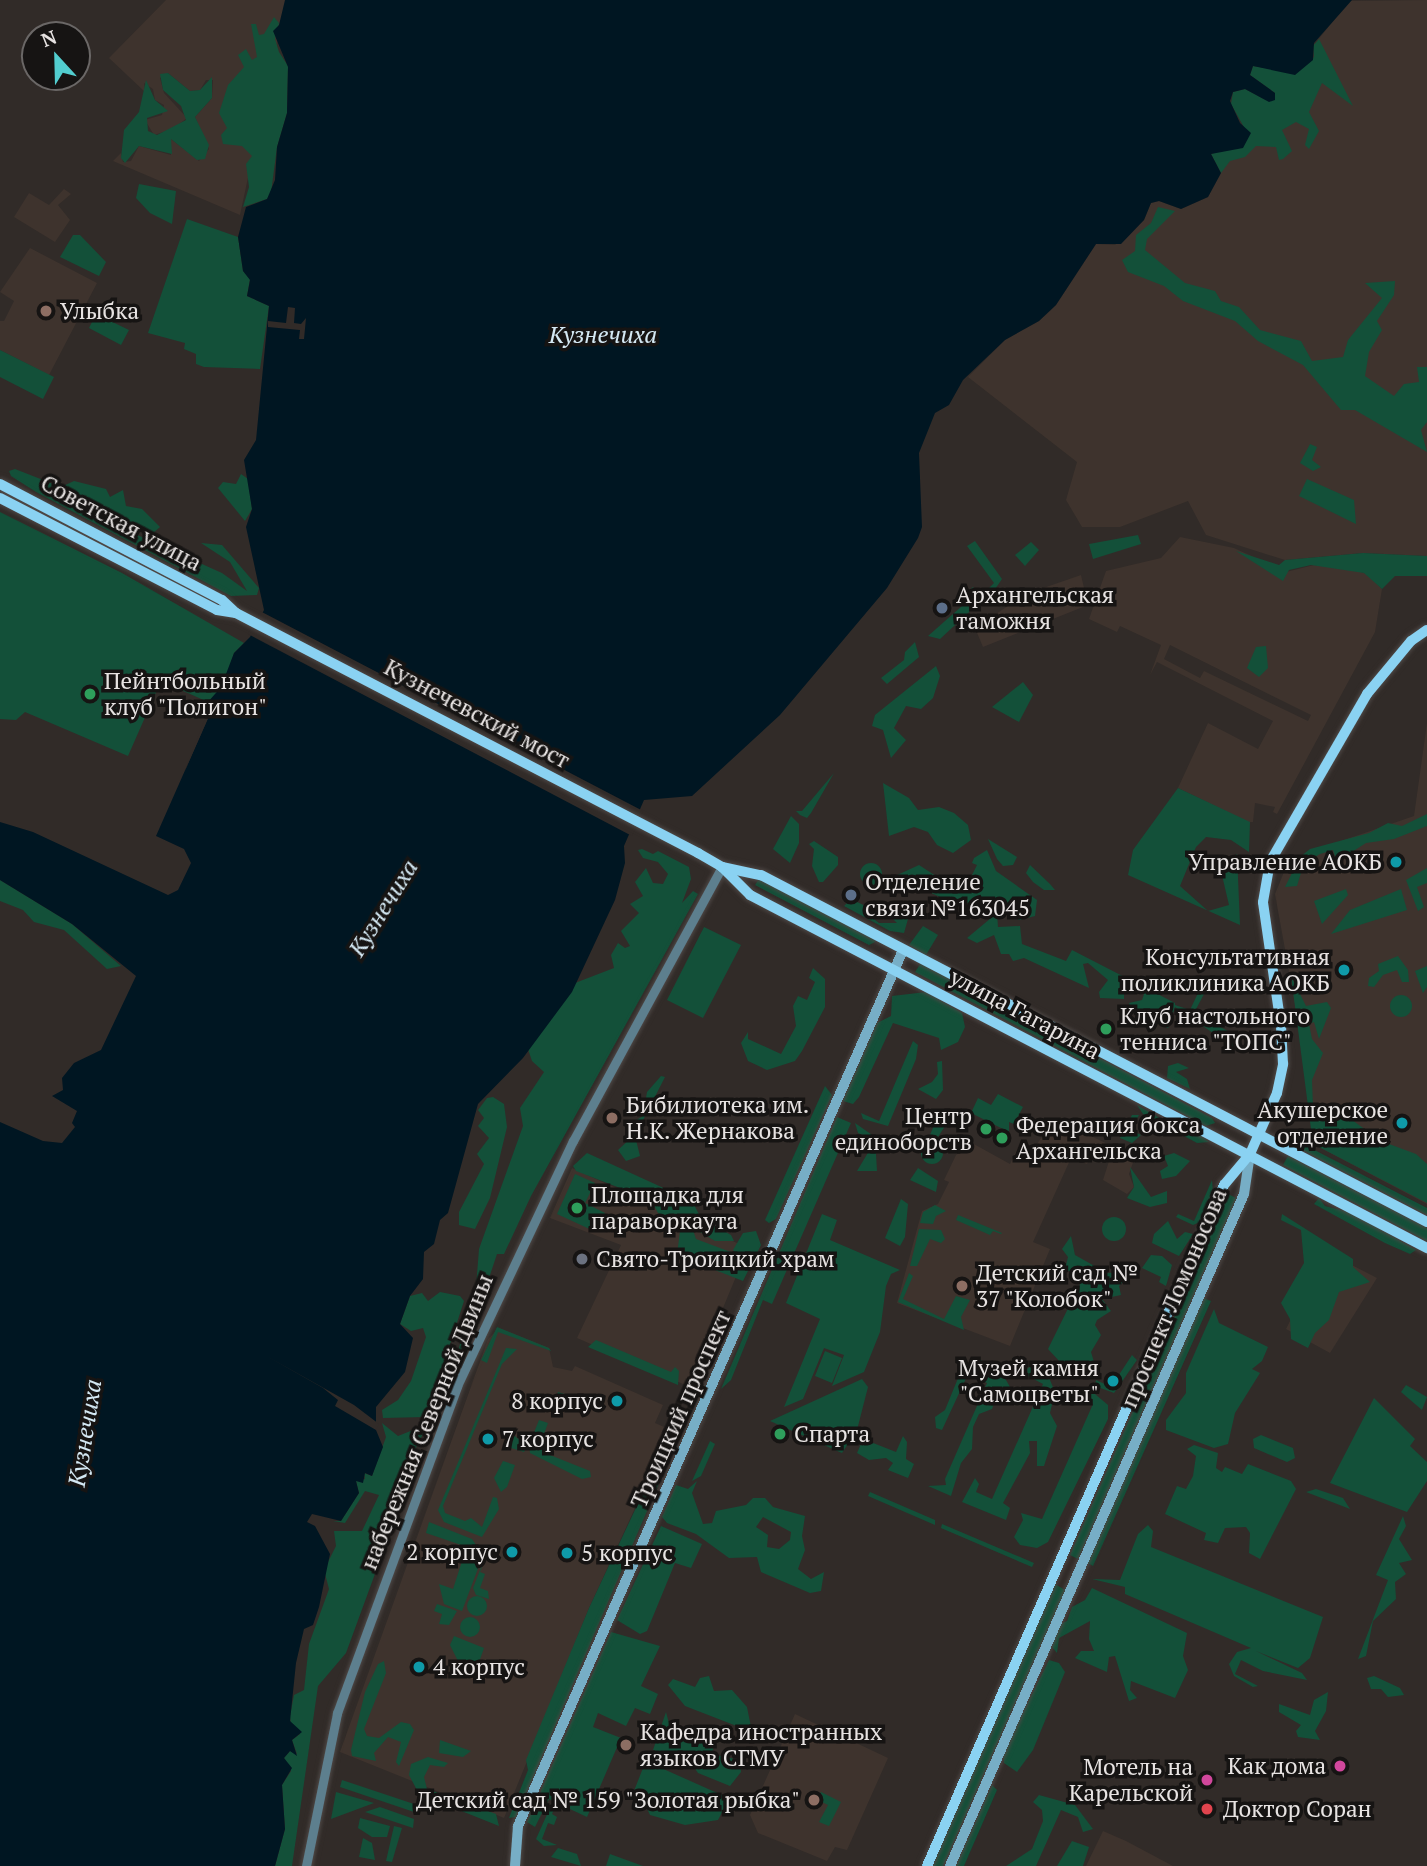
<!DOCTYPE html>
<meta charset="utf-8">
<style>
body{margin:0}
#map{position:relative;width:1427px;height:1866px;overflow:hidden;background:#312b28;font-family:"PT Serif",serif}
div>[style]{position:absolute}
.built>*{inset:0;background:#3e332d}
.green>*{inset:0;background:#135039}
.round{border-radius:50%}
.water>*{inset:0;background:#001622}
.pier>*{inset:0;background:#312b28}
.roads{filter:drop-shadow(0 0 2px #4e4846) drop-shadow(0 0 2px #4e4846)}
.tertiary>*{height:9px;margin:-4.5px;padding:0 4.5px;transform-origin:4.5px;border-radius:4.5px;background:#5d7f8e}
.secondary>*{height:10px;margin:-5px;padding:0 5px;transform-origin:5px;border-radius:5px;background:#77aec6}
.primary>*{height:10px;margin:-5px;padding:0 5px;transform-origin:5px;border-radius:5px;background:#8ad2f2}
.dots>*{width:19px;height:19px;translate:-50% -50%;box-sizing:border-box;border:4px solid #161413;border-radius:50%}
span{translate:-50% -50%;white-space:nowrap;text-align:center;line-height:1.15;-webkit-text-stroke:7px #161413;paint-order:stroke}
.poi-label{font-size:23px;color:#e7e3e2}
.left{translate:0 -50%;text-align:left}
.right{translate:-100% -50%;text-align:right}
.street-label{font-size:23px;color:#e7e3e2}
.water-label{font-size:24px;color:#d4e8f3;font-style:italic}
.north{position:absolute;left:21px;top:21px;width:70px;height:70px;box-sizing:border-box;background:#161413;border:2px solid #6a6766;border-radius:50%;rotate:338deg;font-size:19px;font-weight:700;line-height:28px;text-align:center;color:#e7e3e2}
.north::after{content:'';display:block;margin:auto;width:24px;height:32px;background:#52cdcf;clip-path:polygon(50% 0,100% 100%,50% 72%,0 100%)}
</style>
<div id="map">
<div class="built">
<i style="clip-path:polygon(166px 0,286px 0,240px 215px,113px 161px,121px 153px,123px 162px,131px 161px,139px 146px,171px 155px,171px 139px,199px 161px,209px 149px,195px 117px,212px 98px,213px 80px,206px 80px,200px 90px,190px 91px,168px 73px,160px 78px,164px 93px,187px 118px,173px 129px,154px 135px,145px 120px,162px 115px,164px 105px,155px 100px,153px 89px,144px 83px,145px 92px,109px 58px)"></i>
<i style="clip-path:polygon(1427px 0,1427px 556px,1363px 553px,1285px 560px,1206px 535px,1188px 501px,1120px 527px,1082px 527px,1066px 500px,1077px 462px,968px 377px,1005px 340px,1039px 321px,1056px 305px,1096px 244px,1115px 245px,1144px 220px,1151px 203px,1159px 201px,1181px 209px,1208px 197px,1221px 173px,1217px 167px,1349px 1px)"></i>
<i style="clip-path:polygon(64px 189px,71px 194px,58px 205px,70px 220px,55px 242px,14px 217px,29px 193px,49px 205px)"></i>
<i style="clip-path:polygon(30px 248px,97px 283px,49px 375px,0 350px,0 321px,4px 321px,14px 301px,0 292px)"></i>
<i style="clip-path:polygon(evenodd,1180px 537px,1234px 548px,1286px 572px,1314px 565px,1351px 569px,1367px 574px,1382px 589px,1375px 632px,1277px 814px,1273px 812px,1275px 807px,1255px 803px,1253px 822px,1248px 822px,1178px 788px,1208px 723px,1258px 749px,1273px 721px,1157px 662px,1150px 675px,1161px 645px,1120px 626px,1117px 632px,1089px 619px,1106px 571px,1161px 558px,1180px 537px,1170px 645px,1311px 715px,1308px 721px,1204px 671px,1200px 678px,1164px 659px,1170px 645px)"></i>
<i style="clip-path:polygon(1081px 575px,1088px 605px,983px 647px,975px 628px,1026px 594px)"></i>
<i style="clip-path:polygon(1427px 723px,1427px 1204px,1321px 1148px,1275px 894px,1286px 867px,1318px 849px,1414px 816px)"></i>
<i style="clip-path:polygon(1055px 1124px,1072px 1127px,1135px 1157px,1129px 1174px,1134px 1187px,1127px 1194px,1103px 1180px,1109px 1161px,1093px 1153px,1087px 1164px,1071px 1158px,1033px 1242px,1050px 1249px,1010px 1346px,897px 1303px,922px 1211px,938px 1204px,949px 1182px,944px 1180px,956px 1155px,972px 1143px,1010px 1164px,1020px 1143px,1033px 1150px,1041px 1138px,1047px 1140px)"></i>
<i style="clip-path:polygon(572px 1168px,748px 1248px,690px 1387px,577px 1338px,621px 1245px,550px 1218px)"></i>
<i style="clip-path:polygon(1313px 1245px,1377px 1278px,1330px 1353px,1286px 1329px,1293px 1315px,1284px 1306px)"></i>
<i style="clip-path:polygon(499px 1328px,549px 1348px,553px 1367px,572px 1371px,575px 1366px,663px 1405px,655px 1423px,671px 1430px,589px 1608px,504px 1818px,340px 1752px,488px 1339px)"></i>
<i style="clip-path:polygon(795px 1714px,888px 1758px,847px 1850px,835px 1847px,827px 1861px,758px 1833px,750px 1815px)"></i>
<i style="clip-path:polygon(1103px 1831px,1126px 1841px,1173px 1866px,1086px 1866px)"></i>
</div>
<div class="green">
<i style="clip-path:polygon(274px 17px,279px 23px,275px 39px,279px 52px,288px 66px,287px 113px,277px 147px,271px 193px,267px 199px,243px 207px,249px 187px,246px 164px,252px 156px,242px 146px,223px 144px,221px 135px,227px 128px,219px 113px,228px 85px,244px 67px,238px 55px,246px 49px,252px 60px,257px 57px,251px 24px,256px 24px,259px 35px,264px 34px)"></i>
<i style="clip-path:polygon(1319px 39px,1353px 106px,1322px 83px,1309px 112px,1319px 131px,1309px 149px,1305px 145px,1309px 129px,1296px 122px,1282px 130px,1292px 151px,1283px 159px,1279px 160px,1276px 147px,1256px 146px,1245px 157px,1230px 161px,1221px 173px,1211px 154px,1235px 146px,1245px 129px,1231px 104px,1233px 92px,1245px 89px,1266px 100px,1275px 93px,1250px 75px,1253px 66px,1296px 73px,1314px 57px,1313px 46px)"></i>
<i style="clip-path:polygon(168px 73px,190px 91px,200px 90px,212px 77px,212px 98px,195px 117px,209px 145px,205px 159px,197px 160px,171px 139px,172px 154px,139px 146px,125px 163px,121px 158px,124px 130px,139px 112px,146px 80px,155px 100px,168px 111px,147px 118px,148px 131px,157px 135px,186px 120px,181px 106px,163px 90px,160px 74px)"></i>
<i style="clip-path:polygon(139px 184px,176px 191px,172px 224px,150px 213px,136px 198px)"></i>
<i style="clip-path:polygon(1158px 207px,1175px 211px,1147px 239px,1145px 250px,1185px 283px,1215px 291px,1221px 301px,1239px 307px,1260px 330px,1301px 341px,1312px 361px,1343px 357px,1348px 340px,1382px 298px,1365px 283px,1395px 281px,1394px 295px,1377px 321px,1382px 330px,1369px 352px,1365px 376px,1394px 396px,1404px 384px,1419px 382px,1417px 367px,1427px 367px,1427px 422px,1421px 430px,1427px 452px,1355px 410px,1341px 410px,1303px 365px,1258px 341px,1235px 321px,1183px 301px,1164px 286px,1128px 272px,1122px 260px,1135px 251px,1136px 235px,1151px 223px)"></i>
<i style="clip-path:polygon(187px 219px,238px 237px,243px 271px,250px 279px,247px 296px,269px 306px,260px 369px,204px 367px,196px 364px,196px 354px,184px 349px,185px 343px,148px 333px)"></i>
<i style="clip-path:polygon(73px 235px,80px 235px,106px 262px,99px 276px,60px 257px)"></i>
<i style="clip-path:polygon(96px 314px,129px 330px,121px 345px,89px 328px)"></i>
<i style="clip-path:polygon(0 350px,54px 377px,43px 399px,0 377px)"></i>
<i style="clip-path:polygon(1310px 444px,1317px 447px,1312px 460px,1321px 467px,1313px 471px,1300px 463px)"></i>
<i style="clip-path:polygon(15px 469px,61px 487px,74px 481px,106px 489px,110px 497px,123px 490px,126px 506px,142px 509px,160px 527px,152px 534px,133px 527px,133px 533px,222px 573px,247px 591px,230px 562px,201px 543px,222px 545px,259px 588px,257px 595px,231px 596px,36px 492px,11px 476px,9px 471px)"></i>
<i style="clip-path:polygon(241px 474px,248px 479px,252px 509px,245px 521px,218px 488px,223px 482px,236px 484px)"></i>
<i style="clip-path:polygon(1307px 479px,1354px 500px,1356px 524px,1299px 496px)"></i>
<i style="clip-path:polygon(0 512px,122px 573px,244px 643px,234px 653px,223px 688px,208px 702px,161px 681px,128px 756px,25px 712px,16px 720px,0 719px)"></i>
<i style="clip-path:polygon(1138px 535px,1141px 544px,1093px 559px,1089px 544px)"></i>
<i style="clip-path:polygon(975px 541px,1002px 579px,991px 595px,985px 592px,994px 583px,967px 546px)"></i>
<i style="clip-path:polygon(1031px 542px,1039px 550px,1025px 566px,1015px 555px)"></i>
<i style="clip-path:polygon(1236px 551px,1279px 565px,1285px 560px,1363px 553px,1427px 556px,1427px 576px,1395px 576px,1382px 589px,1364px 573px,1311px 565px,1289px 570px,1283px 581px)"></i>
<i style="clip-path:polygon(973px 587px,981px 601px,940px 639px,928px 636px,962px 606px,962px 597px)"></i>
<i style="clip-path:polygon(915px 642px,919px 657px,887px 684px,881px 678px,904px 660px,905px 652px)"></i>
<i style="clip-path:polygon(1266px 646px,1268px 668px,1259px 677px,1247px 668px,1256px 647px)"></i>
<i style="clip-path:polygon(936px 666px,940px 676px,933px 698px,921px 709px,906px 706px,894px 728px,906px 740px,891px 758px,883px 730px,872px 726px,875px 715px)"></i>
<i style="clip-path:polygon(1023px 682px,1033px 695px,1019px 722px,992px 707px)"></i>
<i style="clip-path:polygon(834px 773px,811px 813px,807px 818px,800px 815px,796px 811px,802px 811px)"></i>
<i style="clip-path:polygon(883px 783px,909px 798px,918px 810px,939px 807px,954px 813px,968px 825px,971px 840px,953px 853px,937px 845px,928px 832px,914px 827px,889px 836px)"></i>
<i style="clip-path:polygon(1178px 788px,1250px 822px,1249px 852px,1231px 840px,1206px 837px,1196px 847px,1180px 886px,1208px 911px,1229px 905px,1221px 871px,1225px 861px,1237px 854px,1240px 925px,1128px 875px,1133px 850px)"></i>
<i style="clip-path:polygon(1427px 814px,1427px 826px,1394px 839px,1366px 843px,1341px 859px,1336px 859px,1333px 850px,1320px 854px,1304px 863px,1297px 886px,1285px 887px,1300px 857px,1310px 849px,1369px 833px,1388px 823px,1402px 826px)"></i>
<i style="clip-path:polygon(791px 816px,799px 824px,799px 843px,790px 863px,773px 849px)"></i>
<i style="clip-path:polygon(988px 839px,1017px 857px,1013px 865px,1003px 866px,997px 859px)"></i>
<i style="clip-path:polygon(814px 841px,838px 857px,838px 865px,823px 882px,819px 882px,812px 866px,814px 849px,809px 844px)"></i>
<i style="clip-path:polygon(642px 849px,653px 854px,658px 851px,689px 867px,691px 879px,682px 903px,693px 891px,698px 894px,531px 1196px,504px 1254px,497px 1254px,488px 1281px,490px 1293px,484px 1293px,451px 1376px,476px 1287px,479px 1249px,523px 1126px,520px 1108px,544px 1072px,532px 1061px,528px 1049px,575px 983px,614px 968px,611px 955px,618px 943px,625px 948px,630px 946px,621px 931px,639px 913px,630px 904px,643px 896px,635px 882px,646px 868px,653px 883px,663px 884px,668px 874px,658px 862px,643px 858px,638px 850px)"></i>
<i style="clip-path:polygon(987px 850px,996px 871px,1037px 900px,1035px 916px,1019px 920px,998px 901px,955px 904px,895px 876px,919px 865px,942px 880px,962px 883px,970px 879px,977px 865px,972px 863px,974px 858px)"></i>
<i class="round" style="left:860px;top:863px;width:22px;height:22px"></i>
<i style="clip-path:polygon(1030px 865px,1050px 884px,1055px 890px,1044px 890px,1033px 882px,1026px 873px)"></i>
<i style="clip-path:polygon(1427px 868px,1427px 883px,1417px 887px,1424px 907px,1418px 911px,1406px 880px)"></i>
<i style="clip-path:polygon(759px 879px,875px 940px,875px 942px,869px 945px,755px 885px)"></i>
<i style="clip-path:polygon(0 880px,72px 924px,121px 966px,107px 969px,64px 930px,34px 922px,23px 910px,0 901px)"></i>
<i style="clip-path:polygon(1346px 889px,1348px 895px,1322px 924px,1314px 901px)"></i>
<i style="clip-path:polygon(1401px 889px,1407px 910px,1331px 934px,1350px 910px)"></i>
<i style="clip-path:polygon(851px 899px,880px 913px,874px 919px,879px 923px,897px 923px,886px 912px,897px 909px,908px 919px,904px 933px,890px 931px,844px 906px)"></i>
<i style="clip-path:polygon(997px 913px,998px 927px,1020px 926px,1022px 944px,1066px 961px,1072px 950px,1175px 1003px,1175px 1005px,1190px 1010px,1199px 991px,1204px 994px,1194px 1013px,1241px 1038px,1235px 1048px,1175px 1007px,1168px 1028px,1132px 1012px,1129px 1003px,1142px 1000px,1144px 994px,1129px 980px,1124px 982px,1124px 999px,1100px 998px,1099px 992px,1108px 980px,1088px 963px,1083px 964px,1089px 988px,1024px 958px,1013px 961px,1009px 954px,1001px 954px,994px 935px,977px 943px,967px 938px)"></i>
<i style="clip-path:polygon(923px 926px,938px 935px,926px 955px,909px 945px)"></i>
<i style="clip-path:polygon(704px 927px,741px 945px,703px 1018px,667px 1000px)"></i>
<i style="clip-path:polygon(1398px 956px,1408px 970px,1409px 982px,1402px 982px,1397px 970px,1383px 975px,1374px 987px,1368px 986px,1369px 978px,1379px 971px,1378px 964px)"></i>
<i style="clip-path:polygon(921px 963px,1212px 1118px,1215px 1123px,1206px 1126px,915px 972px)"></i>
<i style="clip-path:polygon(1427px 966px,1427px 987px,1423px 993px,1415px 971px)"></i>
<i style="clip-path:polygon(813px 968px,825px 979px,825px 1007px,802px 1051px,795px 1061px,767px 1070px,748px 1061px,741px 1043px,748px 1032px,748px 1039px,781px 1054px,796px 1026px,793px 1006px,798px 996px,807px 1000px,815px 982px,809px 978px)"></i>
<i style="clip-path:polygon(1291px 976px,1306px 1006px,1327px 1002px,1331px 1008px,1319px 1039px,1314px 1022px,1309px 1024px,1312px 1039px,1323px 1053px,1312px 1080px,1313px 1107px,1341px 1112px,1381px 1141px,1416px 1154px,1427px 1164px,1427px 1203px,1317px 1146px,1311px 1129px)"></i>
<i style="clip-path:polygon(926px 992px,962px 1013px,965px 1027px,958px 1042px,941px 1050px,939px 1038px,893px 1023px,859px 1097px,853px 1104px,843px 1101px,877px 1023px,891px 1016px,892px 996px)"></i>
<i class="round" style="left:1390px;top:995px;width:22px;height:22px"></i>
<i style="clip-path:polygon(913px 1041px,918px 1045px,916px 1059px,888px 1126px,863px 1119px,861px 1113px,879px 1121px)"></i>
<i style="clip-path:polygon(942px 1061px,943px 1090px,936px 1099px,918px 1089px,932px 1082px,938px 1074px,937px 1062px)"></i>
<i style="clip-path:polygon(1178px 1063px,1189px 1068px,1176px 1072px,1187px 1079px,1190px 1089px,1167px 1078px,1168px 1066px)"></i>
<i style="clip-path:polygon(661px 1076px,665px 1077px,635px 1136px,640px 1156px,626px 1161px,618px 1150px,633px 1136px,635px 1121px,643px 1116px,647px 1092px)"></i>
<i style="clip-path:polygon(825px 1086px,832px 1095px,776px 1219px,769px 1223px,765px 1220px)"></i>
<i style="clip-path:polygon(998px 1094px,1023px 1107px,1014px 1124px,1009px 1122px,1009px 1132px,971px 1113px,978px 1098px,991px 1105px)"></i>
<i style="clip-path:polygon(493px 1097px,504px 1104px,507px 1127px,490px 1198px,475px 1229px,459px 1225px,459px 1212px,484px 1164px,477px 1154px,489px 1138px,478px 1126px,484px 1118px,478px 1110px,487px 1098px)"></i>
<i style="clip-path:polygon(1137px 1105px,1172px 1125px,1183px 1123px,1209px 1142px,1197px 1143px,1143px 1114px)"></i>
<i style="clip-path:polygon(939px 1113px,951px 1117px,936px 1140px,930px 1135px)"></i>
<i style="clip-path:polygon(1132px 1115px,1139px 1115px,1131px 1130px,1141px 1135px,1132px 1143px,1120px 1138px)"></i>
<i style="clip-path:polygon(837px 1117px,851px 1123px,772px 1304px,763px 1300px,731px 1380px,721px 1389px)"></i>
<i style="clip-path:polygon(855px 1123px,875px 1137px,877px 1171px,857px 1171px,875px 1141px,858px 1133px)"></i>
<i style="clip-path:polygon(1293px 1139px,1427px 1208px,1427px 1215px,1293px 1145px)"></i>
<i class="round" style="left:921px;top:1142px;width:22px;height:22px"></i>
<i style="clip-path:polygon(587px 1153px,692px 1201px,701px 1218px,731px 1235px,734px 1241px,715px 1241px,692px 1227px,696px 1239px,736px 1254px,733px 1250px,743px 1233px,756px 1231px,761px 1245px,743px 1281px,677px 1255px,681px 1223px,658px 1213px,651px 1200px,576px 1171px,573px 1166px)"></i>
<i style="clip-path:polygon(1174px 1153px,1190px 1161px,1176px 1176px,1162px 1179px,1160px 1171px,1168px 1166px,1164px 1156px)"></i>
<i style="clip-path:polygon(1288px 1156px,1427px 1228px,1427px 1241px,1283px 1165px)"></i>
<i style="clip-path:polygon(1130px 1167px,1151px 1197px,1167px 1191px,1167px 1203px,1150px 1207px,1127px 1198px,1134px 1187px)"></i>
<i style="clip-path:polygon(918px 1168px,938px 1181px,936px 1192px,910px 1180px)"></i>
<i style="clip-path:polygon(575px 1174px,595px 1183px,585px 1203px,605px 1213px,596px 1232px,557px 1214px)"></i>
<i style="clip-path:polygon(1212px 1180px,1213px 1191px,1200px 1222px,1193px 1225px,1176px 1217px,1178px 1214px,1194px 1221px)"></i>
<i style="clip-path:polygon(1228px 1194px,1236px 1198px,1078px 1559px,1070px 1555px)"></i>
<i style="clip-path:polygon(1319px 1198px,1325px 1206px,1352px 1213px,1416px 1250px,1410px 1254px,1385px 1243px,1314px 1204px)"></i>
<i style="clip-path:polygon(901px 1199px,908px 1204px,905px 1237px,900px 1246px,885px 1238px)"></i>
<i style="clip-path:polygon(935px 1205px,946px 1211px,936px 1216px,933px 1224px,920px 1223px,923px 1212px)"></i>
<i style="clip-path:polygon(822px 1214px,837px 1220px,830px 1240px,900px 1270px,891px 1274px,886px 1286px,880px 1332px,864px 1372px,832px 1386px,844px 1355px,824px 1348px,803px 1399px,784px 1407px,820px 1319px,786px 1303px)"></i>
<i style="clip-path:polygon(1282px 1214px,1353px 1259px,1353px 1267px,1370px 1282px,1339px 1292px,1329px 1320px,1315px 1333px,1308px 1348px,1291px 1339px,1290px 1319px,1281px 1303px,1304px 1263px,1301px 1230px,1281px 1220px)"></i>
<i style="clip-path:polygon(958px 1215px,1002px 1233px,1001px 1234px,993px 1231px,990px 1235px,956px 1220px)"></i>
<i class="round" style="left:1102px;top:1217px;width:24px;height:24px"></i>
<i style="clip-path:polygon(1168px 1221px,1177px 1239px,1185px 1232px,1193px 1234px,1179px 1256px,1152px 1243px,1154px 1234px)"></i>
<i style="clip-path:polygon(919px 1229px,941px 1230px,945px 1239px,941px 1243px,930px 1239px,917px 1266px,910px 1266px)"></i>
<i style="clip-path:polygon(1071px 1236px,1075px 1255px,1107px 1273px,1125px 1272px,1128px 1277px,1119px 1286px,1121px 1295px,1102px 1299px,1111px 1311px,1097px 1320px,1095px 1325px,1101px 1335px,1091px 1352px,1094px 1362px,1085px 1371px,1061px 1363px,1048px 1349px,1083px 1278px,1065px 1269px,1068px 1257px,1062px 1249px)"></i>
<i style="clip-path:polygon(1151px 1255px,1162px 1256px,1172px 1265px,1166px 1286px,1159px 1282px,1161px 1277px,1142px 1268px)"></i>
<i style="clip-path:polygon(909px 1273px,913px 1276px,903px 1299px,944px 1319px,956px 1296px,970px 1300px,961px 1317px,964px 1330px,898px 1302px)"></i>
<i style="clip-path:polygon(440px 1292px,460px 1296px,464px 1301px,443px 1366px,444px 1376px,426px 1417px,383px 1418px,382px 1410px,398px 1400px,411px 1381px,426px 1337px,423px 1328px,411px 1331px,400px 1324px,410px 1296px,422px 1293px,428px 1301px)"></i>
<i style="clip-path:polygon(1203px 1298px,1211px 1301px,1093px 1566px,1086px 1562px)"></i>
<i style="clip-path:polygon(1214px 1309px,1219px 1323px,1268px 1347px,1262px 1361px,1252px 1369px,1260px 1373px,1235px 1413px,1228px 1444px,1214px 1448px,1166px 1430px,1166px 1420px,1186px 1393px,1186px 1373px)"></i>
<i style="clip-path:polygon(497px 1327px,549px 1348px,551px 1351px,498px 1332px,487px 1363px,481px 1360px)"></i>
<i style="clip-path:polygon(596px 1340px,671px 1372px,675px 1367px,679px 1371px,678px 1385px,588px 1347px)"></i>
<i style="clip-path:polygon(506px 1348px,517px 1349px,502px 1364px,443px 1506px,445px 1513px,465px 1521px,471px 1518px,482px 1527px,493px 1497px,497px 1498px,499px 1509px,482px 1537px,444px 1522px,438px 1510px)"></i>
<i style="clip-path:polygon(825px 1351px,842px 1358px,832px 1383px,815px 1376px)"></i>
<i style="clip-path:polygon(1132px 1355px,1137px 1360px,1114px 1393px,1095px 1386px,1096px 1380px,1111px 1387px)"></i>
<i style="clip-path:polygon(979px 1359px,1002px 1373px,1014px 1394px,1006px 1400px,997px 1395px,992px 1409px,979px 1414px,973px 1427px,972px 1449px,961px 1463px,951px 1496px,928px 1486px,946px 1485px,945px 1479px,987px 1383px,968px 1374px,942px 1430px,936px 1428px,935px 1417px,945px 1410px,963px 1366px)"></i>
<i style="clip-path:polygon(1034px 1363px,1045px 1368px,1055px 1392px,1050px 1413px,1057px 1426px,1044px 1466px,1037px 1466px,1037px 1441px,1029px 1441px,1030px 1453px,1003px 1503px,1010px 1508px,1006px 1520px,962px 1502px,975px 1478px,979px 1484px,976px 1492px,992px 1499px,1043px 1384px,1028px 1376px,1027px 1369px)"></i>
<i style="clip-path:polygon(862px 1379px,868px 1387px,857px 1430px,842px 1453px,770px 1421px)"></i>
<i style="clip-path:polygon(1406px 1385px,1427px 1397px,1422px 1410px,1401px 1392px)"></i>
<i style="clip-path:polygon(1089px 1389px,1108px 1405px,1108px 1419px,1048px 1542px,1037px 1548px,1020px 1545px,1014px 1537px,1023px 1520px,1021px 1513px,1042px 1519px,1093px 1404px,1077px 1396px,1080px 1390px)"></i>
<i style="clip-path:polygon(558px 1392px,574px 1397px,570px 1406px,560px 1402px,551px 1414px)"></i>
<i style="clip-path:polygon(1374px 1398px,1415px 1439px,1410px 1446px,1427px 1462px,1427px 1481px,1407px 1512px,1330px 1483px)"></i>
<i style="clip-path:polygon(679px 1416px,686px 1420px,516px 1817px,509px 1818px,528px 1770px,526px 1760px,589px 1608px)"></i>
<i style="clip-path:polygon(539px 1420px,548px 1423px,541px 1442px,548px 1444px,545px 1453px,590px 1471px,591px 1477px,582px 1479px,530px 1453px,529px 1445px)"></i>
<i style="clip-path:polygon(382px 1423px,398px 1436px,428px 1424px,406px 1467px,420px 1451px,346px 1653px,318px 1686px,292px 1866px,275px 1866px,285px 1829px,282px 1785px,291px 1771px,284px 1758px,290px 1751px,297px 1754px,292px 1740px,300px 1734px,291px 1726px,290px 1716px,294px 1695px,304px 1690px,309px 1644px,329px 1589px,324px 1570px,336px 1546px,334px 1531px,362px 1531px,379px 1495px,365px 1491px,345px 1523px,333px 1521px,341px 1521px,359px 1493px,356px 1481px,365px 1479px,364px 1473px,372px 1476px,386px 1437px)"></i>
<i style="clip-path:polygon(511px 1433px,527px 1446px,524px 1452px,505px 1446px)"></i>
<i style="clip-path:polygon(1261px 1435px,1293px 1448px,1295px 1458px,1287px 1462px,1254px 1448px,1253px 1439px)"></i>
<i style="clip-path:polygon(903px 1436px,907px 1442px,906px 1459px,914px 1464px,908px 1478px,888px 1470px,893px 1463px,886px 1458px,869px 1460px,857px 1453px,863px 1439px,896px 1452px)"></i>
<i style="clip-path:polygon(710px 1441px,715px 1444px,701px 1476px,692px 1481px)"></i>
<i style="clip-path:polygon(1194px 1445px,1218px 1453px,1216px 1468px,1222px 1472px,1225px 1467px,1242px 1474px,1248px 1464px,1291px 1481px,1296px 1489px,1260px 1559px,1249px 1553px,1250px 1533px,1246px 1527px,1225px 1528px,1218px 1543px,1204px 1540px,1206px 1533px,1165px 1514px,1177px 1486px,1186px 1489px,1193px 1476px,1196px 1456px,1187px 1449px)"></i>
<i style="clip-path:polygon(503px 1461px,515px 1465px,507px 1487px,501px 1492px,494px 1478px)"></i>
<i style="clip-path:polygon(evenodd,697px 1481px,692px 1493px,703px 1524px,712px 1523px,716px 1511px,746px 1505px,753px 1498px,765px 1498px,773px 1507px,805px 1516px,802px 1536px,805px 1550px,798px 1569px,811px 1579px,824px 1572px,821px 1591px,810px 1593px,761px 1572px,757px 1557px,729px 1558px,696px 1534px,667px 1523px,662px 1517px,676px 1485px,688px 1489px,697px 1481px,763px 1517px,791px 1532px,790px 1540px,779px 1549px,767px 1547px,768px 1535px,756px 1527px,763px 1517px)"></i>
<i style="clip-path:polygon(1316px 1489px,1343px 1498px,1350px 1509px,1306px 1492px)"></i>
<i style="clip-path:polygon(870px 1492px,935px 1520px,935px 1525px,868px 1496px)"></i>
<i style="clip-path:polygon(1403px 1516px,1406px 1526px,1399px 1539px,1412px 1560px,1399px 1563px,1406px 1574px,1395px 1582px,1396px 1599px,1373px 1621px,1366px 1656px,1358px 1659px,1388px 1580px,1376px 1575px)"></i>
<i style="clip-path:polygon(429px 1522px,472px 1539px,476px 1545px,470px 1548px,426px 1533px)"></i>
<i style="clip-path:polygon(942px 1524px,1034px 1563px,1032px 1567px,941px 1528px)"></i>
<i style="clip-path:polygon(1148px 1525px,1153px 1531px,1151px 1547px,1323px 1617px,1310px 1658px,1298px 1668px,1256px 1651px,1302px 1673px,1307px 1680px,1263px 1671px,1241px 1660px,1235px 1674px,1258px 1686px,1253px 1687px,1234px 1676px,1229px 1664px,1237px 1652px,1251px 1648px,1125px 1594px,1125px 1587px,1092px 1579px,1120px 1580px,1138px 1534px)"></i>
<i style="clip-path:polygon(661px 1526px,702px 1544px,691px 1568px,675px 1563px,647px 1631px,640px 1634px,617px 1620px)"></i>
<i style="clip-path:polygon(489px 1547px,497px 1547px,494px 1554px,499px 1556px,496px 1563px,485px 1559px,480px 1572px,485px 1574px,480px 1588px,488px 1591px,489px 1599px,476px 1595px,473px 1588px)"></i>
<i style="clip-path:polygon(465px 1552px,480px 1563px,462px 1611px,444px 1604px,439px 1584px,453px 1589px)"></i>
<i style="clip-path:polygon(1055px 1584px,1065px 1590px,943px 1866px,930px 1866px)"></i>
<i style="clip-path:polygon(1092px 1588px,1187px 1633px,1183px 1656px,1188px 1670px,1175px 1698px,1131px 1681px,1130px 1690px,1137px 1698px,1129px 1701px,1115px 1656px,1109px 1657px,1107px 1672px,1075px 1658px,1081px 1651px,1094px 1651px,1089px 1639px,1090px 1621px,1059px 1638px,1057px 1653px,1052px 1647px,1058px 1625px,1067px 1621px,1072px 1607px,1085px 1600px)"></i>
<i class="round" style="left:467px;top:1596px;width:20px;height:20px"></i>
<i style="clip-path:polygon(437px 1604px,457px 1611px,449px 1625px,439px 1624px,442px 1614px,434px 1611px)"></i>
<i class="round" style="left:460px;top:1617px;width:20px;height:20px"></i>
<i style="clip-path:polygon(611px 1632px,660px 1646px,641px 1686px,658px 1694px,650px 1714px,635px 1708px,626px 1726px,598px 1713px,593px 1727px,621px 1738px,587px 1817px,557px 1803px,552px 1814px,557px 1817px,554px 1825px,548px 1823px,542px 1839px,557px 1845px,544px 1846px,536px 1839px,553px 1801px,549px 1799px,535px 1827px,527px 1822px)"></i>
<i style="clip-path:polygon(454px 1636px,484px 1648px,477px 1668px,458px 1661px,450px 1645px)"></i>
<i style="clip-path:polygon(1049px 1660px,1059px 1663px,1065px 1672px,1033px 1750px,1017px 1772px,1004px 1763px,1003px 1753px)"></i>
<i style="clip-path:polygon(384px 1661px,386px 1673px,364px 1729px,367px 1736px,379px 1738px,401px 1722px,410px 1724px,414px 1730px,399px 1766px,396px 1762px,401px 1742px,388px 1737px,374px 1753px,376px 1761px,352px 1756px,351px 1750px,365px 1692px,378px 1664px)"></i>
<i style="clip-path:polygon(709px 1676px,714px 1691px,732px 1690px,747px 1707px,752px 1732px,685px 1706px,668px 1685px,673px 1679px,695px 1687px,700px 1678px)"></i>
<i style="clip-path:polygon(1374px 1676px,1400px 1688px,1404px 1695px,1388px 1697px,1381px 1689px,1371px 1689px,1367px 1678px)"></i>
<i style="clip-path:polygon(1328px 1692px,1326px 1711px,1315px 1731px,1320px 1740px,1298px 1737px,1296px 1731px,1301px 1725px,1279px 1712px,1279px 1704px,1310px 1715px,1314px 1700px)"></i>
<i style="clip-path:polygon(666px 1712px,671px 1731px,687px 1732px,694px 1746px,709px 1740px,714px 1747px,711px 1754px,740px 1760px,741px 1772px,730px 1786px,698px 1773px,689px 1760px,674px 1765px,665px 1753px,653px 1750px)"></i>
<i style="clip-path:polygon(440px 1740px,471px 1751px,463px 1757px,439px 1753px)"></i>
<i style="clip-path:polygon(428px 1757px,448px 1763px,444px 1767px,430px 1765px,424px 1777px,427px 1789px,496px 1814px,499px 1826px,419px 1794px,409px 1775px,411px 1764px)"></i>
<i style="clip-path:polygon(650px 1763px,724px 1796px,727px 1803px,718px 1820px,685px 1825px,650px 1815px,644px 1802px,632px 1796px,643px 1768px)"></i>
<i style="clip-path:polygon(342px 1780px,414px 1804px,417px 1813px,340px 1787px)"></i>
<i style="clip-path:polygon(992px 1785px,997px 1790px,964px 1866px,956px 1866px)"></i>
<i style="clip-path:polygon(336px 1792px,374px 1803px,331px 1819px)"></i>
<i style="clip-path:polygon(821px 1792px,841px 1802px,829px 1826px,819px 1822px,828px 1805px,816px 1799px)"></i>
<i style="clip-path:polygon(1039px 1795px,1075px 1805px,1093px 1829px,1083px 1832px,1078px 1817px,1061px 1810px,1036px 1866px,1006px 1866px,1032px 1849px,1043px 1821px,1042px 1810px,1033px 1802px)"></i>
<i style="clip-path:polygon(380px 1807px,414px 1819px,413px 1828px,365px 1812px)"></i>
<i style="clip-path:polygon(360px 1818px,390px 1826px,387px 1837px,372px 1837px,358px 1828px)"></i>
<i style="clip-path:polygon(394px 1826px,402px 1828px,392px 1862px,386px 1861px)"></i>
<i style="clip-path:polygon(363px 1838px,372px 1843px,375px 1860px,359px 1857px)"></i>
<i style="clip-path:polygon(1072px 1841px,1089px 1847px,1083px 1866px,1057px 1866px)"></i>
<i style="clip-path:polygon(558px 1848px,577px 1854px,581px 1866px,551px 1857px)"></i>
<i style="clip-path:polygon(610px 1854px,643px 1866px,606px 1866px)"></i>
</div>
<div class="water">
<i style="clip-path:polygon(285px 0,1352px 0,1314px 43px,1313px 60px,1295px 75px,1253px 66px,1250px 75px,1275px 93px,1275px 100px,1269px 102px,1245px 89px,1233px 92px,1230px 101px,1240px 123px,1251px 133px,1243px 148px,1211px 154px,1221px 173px,1208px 197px,1181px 209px,1159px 201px,1151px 203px,1144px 220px,1121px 244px,1096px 244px,1056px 305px,1039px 321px,1005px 340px,963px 380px,949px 405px,935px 413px,919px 453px,922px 527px,918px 538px,887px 588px,780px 715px,692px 796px,644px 800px,624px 846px,625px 863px,615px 900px,572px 992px,523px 1058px,478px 1104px,448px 1213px,440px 1220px,434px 1244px,424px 1252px,423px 1279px,410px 1296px,400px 1324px,413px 1338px,405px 1372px,376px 1407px,376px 1430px,383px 1447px,372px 1476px,365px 1473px,363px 1483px,356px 1481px,359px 1493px,341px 1521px,312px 1514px,307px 1522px,315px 1526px,330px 1554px,319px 1607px,313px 1625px,304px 1629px,296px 1663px,290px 1721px,302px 1732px,292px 1740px,297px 1756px,290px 1751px,284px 1758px,292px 1768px,282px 1785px,285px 1829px,275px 1866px,0 1866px,0 1122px,43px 1141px,62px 1143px,75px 1127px,72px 1123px,77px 1111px,52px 1096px,63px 1090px,62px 1078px,74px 1063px,101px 1050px,136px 976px,72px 924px,0 880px,0 822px,33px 832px,168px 895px,178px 890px,191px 863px,184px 849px,156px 836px,213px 707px,208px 702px,229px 678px,226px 674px,234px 653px,250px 637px,264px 610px,246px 527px,252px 509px,244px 460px,256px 440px,269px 306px,247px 296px,250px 280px,243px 271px,238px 237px,246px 207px,267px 199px,275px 180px,277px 147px,287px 113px,288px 67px,273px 31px,279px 25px)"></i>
</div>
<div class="pier">
<i style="clip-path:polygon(288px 307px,295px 308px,294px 323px,301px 324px,306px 318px,304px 339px,299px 339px,300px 330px,268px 327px,268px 321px,286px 323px)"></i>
<i style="clip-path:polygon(260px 611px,643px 811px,632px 836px,248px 634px)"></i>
<i style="clip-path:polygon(205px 700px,213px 707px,184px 773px,209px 708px)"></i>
<i style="clip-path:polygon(263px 1354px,354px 1405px,379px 1424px,376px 1430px,335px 1406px,338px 1400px,323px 1388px)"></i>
</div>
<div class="roads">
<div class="tertiary">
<i style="left:306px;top:1866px;width:156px;rotate:-78.5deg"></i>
<i style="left:337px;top:1713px;width:348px;rotate:-69.8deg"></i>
<i style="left:457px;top:1386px;width:271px;rotate:-64.7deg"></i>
<i style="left:573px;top:1141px;width:312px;rotate:-61.5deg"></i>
</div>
<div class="secondary">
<i style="left:515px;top:1866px;width:40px;rotate:-85.7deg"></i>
<i style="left:518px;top:1826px;width:957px;rotate:-66.27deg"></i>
<i style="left:950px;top:1866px;width:733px;rotate:-66.37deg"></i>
<i style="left:1244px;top:1194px;width:40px;rotate:-81.5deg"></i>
</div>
<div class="primary">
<i style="left:0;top:484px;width:250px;rotate:27.6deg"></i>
<i style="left:222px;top:600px;width:19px;rotate:43deg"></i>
<i style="left:236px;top:613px;width:521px;rotate:27.45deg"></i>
<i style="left:698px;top:853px;width:28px;rotate:30deg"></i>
<i style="left:722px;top:867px;width:40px;rotate:45deg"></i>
<i style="left:750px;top:895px;width:764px;rotate:27.54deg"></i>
<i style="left:0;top:498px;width:244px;rotate:27.3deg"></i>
<i style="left:217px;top:610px;width:19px;rotate:9deg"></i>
<i style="left:722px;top:867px;width:40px;rotate:12deg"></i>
<i style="left:761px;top:875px;width:751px;rotate:27.52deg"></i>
<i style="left:927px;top:1866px;width:743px;rotate:-66.44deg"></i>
<i style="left:1224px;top:1185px;width:40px;rotate:-50deg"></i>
<i style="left:1250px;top:1154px;width:67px;rotate:-66.1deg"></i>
<i style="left:1277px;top:1093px;width:30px;rotate:-78deg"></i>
<i style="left:1283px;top:1064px;width:38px;rotate:-93deg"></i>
<i style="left:1281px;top:1026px;width:125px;rotate:-98.3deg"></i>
<i style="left:1263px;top:902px;width:41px;rotate:-80.1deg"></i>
<i style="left:1270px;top:862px;width:194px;rotate:-60deg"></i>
<i style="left:1367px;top:694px;width:69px;rotate:-50.3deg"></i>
<i style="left:1411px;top:641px;width:19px;rotate:-35deg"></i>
</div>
</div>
<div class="dots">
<i style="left:46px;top:311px;background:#8d6e63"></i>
<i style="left:942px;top:608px;background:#5c6f8a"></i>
<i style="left:90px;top:694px;background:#2e9e5b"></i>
<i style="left:1396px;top:862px;background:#0f9aa8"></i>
<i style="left:851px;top:895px;background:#5c6f8a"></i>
<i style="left:1344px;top:970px;background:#0f9aa8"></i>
<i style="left:1106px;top:1029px;background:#2e9e5b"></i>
<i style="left:612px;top:1118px;background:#8d6e63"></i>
<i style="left:1402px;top:1123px;background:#0f9aa8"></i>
<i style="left:986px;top:1129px;background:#2e9e5b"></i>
<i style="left:1002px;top:1138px;background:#2e9e5b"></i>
<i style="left:577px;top:1208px;background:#2e9e5b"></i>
<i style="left:582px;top:1259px;background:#6b7280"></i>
<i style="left:962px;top:1286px;background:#8d6e63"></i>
<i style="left:1113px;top:1381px;background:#0f9aa8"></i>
<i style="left:617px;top:1401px;background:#0f9aa8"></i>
<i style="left:780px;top:1434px;background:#2e9e5b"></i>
<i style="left:488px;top:1439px;background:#0f9aa8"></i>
<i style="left:512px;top:1552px;background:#0f9aa8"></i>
<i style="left:567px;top:1553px;background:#0f9aa8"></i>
<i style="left:419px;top:1667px;background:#0f9aa8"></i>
<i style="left:626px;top:1745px;background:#8d6e63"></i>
<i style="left:1340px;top:1766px;background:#d1479c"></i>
<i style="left:1207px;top:1780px;background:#d1479c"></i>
<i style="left:814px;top:1800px;background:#8d6e63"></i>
<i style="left:1207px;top:1809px;background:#e0444e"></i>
</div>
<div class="poi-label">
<span class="left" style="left:60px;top:311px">Улыбка</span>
<span class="left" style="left:956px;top:608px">Архангельская<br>таможня</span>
<span class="left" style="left:104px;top:694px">Пейнтбольный<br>клуб "Полигон"</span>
<span class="right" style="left:1382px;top:862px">Управление АОКБ</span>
<span class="left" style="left:865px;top:895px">Отделение<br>связи №163045</span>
<span class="right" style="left:1330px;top:970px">Консультативная<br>поликлиника АОКБ</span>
<span class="left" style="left:1120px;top:1029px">Клуб настольного<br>тенниса "ТОПС"</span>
<span class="left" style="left:626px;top:1118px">Бибилиотека им.<br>Н.К. Жернакова</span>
<span class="right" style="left:1388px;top:1123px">Акушерское<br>отделение</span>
<span class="right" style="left:972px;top:1129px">Центр<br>единоборств</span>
<span class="left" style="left:1016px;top:1138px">Федерация бокса<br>Архангельска</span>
<span class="left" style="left:591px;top:1208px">Площадка для<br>параворкаута</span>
<span class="left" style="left:596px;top:1259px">Свято-Троицкий храм</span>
<span class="left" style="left:976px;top:1286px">Детский сад №<br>37 "Колобок"</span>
<span class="right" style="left:1099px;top:1381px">Музей камня<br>"Самоцветы"</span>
<span class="right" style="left:603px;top:1401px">8 корпус</span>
<span class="left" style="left:794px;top:1434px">Спарта</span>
<span class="left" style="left:502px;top:1439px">7 корпус</span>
<span class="right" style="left:498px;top:1552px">2 корпус</span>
<span class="left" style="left:581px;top:1553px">5 корпус</span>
<span class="left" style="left:433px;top:1667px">4 корпус</span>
<span class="left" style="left:640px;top:1745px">Кафедра иностранных<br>языков СГМУ</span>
<span class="right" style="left:1326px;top:1766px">Как дома</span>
<span class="right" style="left:1193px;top:1780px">Мотель на<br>Карельской</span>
<span class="right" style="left:800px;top:1800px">Детский сад № 159 "Золотая рыбка"</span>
<span class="left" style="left:1223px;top:1809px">Доктор Соран</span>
</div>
<div class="street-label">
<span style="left:121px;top:523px;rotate:28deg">Советская улица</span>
<span style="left:477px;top:714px;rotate:28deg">Кузнечевский мост</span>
<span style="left:1025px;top:1014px;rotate:28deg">улица Гагарина</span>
<span style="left:1174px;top:1298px;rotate:-67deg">проспект Ломоносова</span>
<span style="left:681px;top:1409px;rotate:-66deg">Троицкий проспект</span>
<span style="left:427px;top:1422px;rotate:-68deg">набережная Северной Двины</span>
</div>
<div class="water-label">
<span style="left:603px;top:335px">Кузнечиха</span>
<span style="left:383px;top:908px;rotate:-58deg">Кузнечиха</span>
<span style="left:85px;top:1433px;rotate:-81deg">Кузнечиха</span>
</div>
<div class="north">N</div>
</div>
